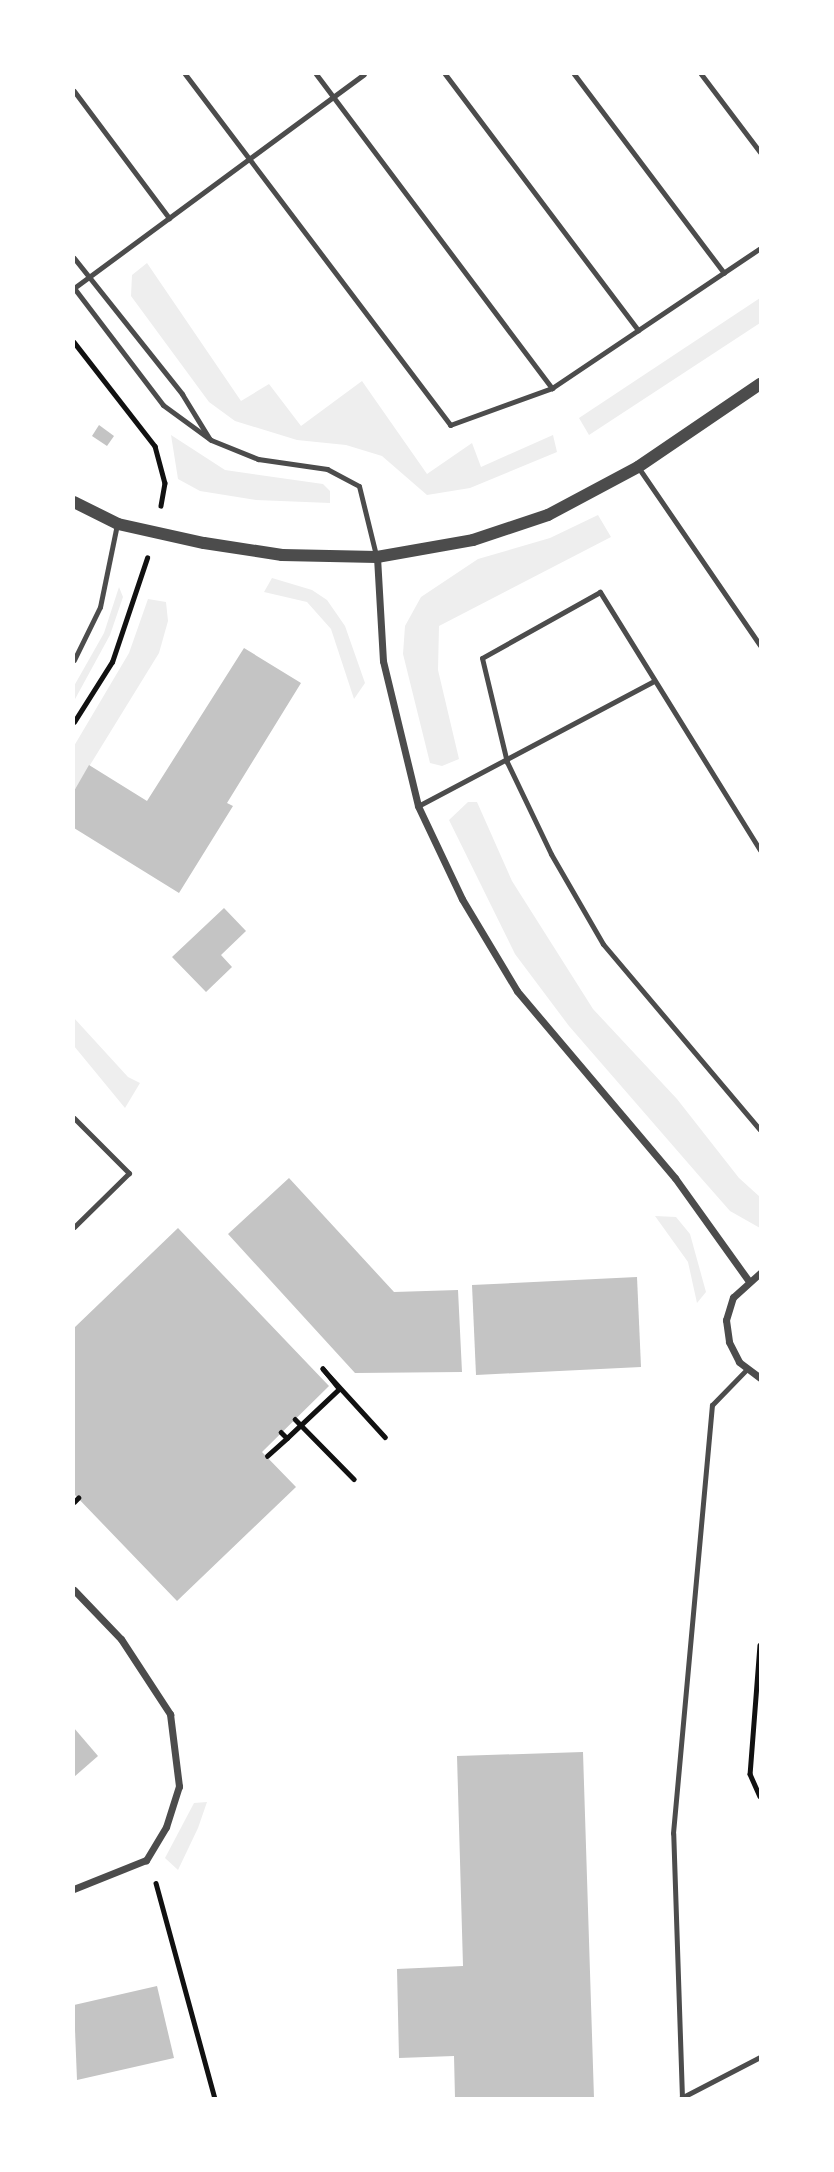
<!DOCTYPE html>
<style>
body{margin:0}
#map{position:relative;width:834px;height:2172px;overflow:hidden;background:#fff;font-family:"Open Sans",sans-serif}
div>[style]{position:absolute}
.green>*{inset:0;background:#eee}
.building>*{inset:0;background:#c4c4c4}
.path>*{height:4.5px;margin:-2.25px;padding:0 2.25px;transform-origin:2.25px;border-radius:2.25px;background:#111}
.service>*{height:5px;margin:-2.5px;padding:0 2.5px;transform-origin:2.5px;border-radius:2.5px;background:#4c4c4c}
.minor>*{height:7px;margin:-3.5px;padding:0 3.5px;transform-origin:3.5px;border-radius:3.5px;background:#4c4c4c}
.tertiary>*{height:12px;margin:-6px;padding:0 6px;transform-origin:6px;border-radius:6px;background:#4c4c4c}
span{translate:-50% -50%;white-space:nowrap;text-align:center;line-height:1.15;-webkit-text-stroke:6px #fff;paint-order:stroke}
.frame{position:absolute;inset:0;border:75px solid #fff;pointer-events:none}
</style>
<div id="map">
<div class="green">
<i style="clip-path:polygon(147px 263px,241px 401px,269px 384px,301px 426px,362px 381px,427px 474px,472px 443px,481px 467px,553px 435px,557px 452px,470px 488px,427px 495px,382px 456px,346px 445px,297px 440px,235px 421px,209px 402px,131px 296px,132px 275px)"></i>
<i style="clip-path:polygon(760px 298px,760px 323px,589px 435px,579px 418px)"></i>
<i style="clip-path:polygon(171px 435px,225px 470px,323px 484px,330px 491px,330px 503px,256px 500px,200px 491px,178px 479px)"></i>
<i style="clip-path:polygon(598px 515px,611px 537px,439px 626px,438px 670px,459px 759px,442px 766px,430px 763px,403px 654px,405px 626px,421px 597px,478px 559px,550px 538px)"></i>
<i style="clip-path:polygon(272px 578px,312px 590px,327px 600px,345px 626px,365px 683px,354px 699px,331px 629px,307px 602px,264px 592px)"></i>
<i style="clip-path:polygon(119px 587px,123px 597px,110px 635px,74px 701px,74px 686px,104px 633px)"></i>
<i style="clip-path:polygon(148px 599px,166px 602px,168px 621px,159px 653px,74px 791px,74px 746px,129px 653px)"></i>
<i style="clip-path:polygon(468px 802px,477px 802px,512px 881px,593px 1009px,677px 1099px,739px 1178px,760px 1197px,760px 1228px,730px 1211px,701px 1178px,569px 1026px,515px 954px,449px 820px)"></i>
<i style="clip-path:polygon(74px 1018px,128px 1077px,140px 1083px,125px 1108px,74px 1046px)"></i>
<i style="clip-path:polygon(655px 1216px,676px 1217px,690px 1234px,706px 1292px,697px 1303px,688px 1262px)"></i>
<i style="clip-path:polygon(207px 1802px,198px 1828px,178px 1870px,165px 1858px,194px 1803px)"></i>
</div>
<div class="building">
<i style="clip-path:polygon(99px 425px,114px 436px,107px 446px,92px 436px)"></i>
<i style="clip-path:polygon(244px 648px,301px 683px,227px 803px,233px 806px,179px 893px,74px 828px,74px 791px,89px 765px,147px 801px)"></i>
<i style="clip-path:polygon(224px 908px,246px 931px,221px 955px,232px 967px,206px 992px,172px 957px)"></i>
<i style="clip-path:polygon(289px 1178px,394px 1292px,458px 1290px,462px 1372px,355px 1373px,228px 1234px)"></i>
<i style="clip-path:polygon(178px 1228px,329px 1386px,262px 1452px,296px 1487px,177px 1601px,74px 1494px,74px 1328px)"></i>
<i style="clip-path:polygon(637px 1277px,641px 1367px,476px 1375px,472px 1285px)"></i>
<i style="clip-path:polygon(74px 1728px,98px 1756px,74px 1777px)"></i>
<i style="clip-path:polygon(583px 1752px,594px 2098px,455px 2098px,454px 2056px,399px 2058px,397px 1969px,463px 1966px,457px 1756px)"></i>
<i style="clip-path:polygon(157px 1986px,174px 2058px,77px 2080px,74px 2005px)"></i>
</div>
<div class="path">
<i style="left:74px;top:342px;width:132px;rotate:52.1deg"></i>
<i style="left:155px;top:446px;width:38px;rotate:75deg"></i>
<i style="left:165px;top:483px;width:23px;rotate:100deg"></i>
<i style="left:74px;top:722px;width:71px;rotate:-57.7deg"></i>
<i style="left:112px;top:662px;width:110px;rotate:-71.4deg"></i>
<i style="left:295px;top:1419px;width:84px;rotate:45.5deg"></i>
<i style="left:281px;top:1432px;width:8px;rotate:45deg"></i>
<i style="left:287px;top:1438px;width:71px;rotate:-43.3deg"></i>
<i style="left:339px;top:1389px;width:26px;rotate:-129deg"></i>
<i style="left:323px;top:1369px;width:92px;rotate:47.6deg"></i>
<i style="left:267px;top:1456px;width:27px;rotate:-42deg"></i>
<i style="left:74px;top:1502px;width:6px;rotate:-45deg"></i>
<i style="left:760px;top:1645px;width:129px;rotate:94.4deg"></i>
<i style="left:750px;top:1774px;width:24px;rotate:66deg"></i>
<i style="left:156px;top:1883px;width:223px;rotate:74.7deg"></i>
</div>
<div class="service">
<i style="left:185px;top:74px;width:440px;rotate:52.9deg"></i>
<i style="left:450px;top:425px;width:109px;rotate:-19.9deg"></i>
<i style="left:552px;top:388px;width:251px;rotate:-33.9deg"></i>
<i style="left:316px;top:74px;width:393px;rotate:53.1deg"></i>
<i style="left:445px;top:74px;width:321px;rotate:53deg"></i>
<i style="left:574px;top:74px;width:249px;rotate:53deg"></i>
<i style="left:701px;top:74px;width:98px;rotate:52.9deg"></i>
<i style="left:74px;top:91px;width:159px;rotate:53.2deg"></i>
<i style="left:74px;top:258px;width:174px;rotate:51.5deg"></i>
<i style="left:182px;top:394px;width:52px;rotate:58.5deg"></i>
<i style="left:74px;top:288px;width:147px;rotate:52.7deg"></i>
<i style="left:163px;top:405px;width:59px;rotate:36.1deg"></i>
<i style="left:211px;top:440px;width:51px;rotate:22deg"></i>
<i style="left:258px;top:459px;width:70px;rotate:8.2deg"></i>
<i style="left:327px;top:469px;width:36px;rotate:28deg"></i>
<i style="left:359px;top:486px;width:71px;rotate:76.2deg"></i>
<i style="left:74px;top:288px;width:360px;rotate:-36.4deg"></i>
<i style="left:638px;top:467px;width:216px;rotate:55.6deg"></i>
<i style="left:74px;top:660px;width:59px;rotate:-63.9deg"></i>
<i style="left:100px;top:607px;width:85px;rotate:-78.4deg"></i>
<i style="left:418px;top:806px;width:267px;rotate:-27.9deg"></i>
<i style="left:760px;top:850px;width:304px;rotate:-121.8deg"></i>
<i style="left:600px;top:592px;width:135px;rotate:150.8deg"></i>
<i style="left:482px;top:658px;width:107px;rotate:76.5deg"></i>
<i style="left:507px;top:762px;width:102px;rotate:64.4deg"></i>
<i style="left:551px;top:854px;width:104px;rotate:60deg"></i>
<i style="left:603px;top:944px;width:243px;rotate:49.8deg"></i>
<i style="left:74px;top:1118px;width:78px;rotate:45deg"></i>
<i style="left:129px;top:1173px;width:77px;rotate:135.5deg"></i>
<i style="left:681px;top:2098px;width:89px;rotate:-27.4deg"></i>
<i style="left:682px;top:2098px;width:265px;rotate:-91.9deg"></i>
<i style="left:673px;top:1833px;width:430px;rotate:-84.8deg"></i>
<i style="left:712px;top:1405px;width:49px;rotate:-45.8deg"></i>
</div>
<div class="minor">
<i style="left:377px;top:557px;width:104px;rotate:86.7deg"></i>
<i style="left:383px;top:661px;width:149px;rotate:76.4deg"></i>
<i style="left:418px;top:806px;width:103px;rotate:64.7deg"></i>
<i style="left:462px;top:899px;width:107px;rotate:59.1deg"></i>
<i style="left:517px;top:991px;width:245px;rotate:49.8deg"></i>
<i style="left:675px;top:1178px;width:125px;rotate:54.4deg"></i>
<i style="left:760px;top:1273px;width:36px;rotate:138deg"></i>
<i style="left:733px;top:1297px;width:24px;rotate:107deg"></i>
<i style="left:726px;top:1320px;width:22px;rotate:82deg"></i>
<i style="left:729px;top:1342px;width:22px;rotate:63deg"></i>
<i style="left:739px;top:1362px;width:26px;rotate:37deg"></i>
<i style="left:74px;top:1590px;width:68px;rotate:46.2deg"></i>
<i style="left:121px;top:1639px;width:90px;rotate:56.8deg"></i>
<i style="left:170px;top:1714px;width:73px;rotate:82.9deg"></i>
<i style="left:179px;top:1786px;width:43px;rotate:107.6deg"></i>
<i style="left:166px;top:1827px;width:39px;rotate:121deg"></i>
<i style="left:146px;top:1860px;width:78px;rotate:158.1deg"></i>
</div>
<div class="tertiary">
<i style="left:74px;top:502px;width:49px;rotate:26.6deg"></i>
<i style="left:118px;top:524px;width:88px;rotate:12.5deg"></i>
<i style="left:204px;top:543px;width:79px;rotate:8.7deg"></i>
<i style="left:282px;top:555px;width:95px;rotate:1.2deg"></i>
<i style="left:377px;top:557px;width:97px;rotate:-10deg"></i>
<i style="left:473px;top:540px;width:79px;rotate:-18.4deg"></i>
<i style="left:548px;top:515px;width:102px;rotate:-28.1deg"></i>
<i style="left:638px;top:467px;width:148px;rotate:-34.2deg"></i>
</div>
<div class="frame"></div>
</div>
